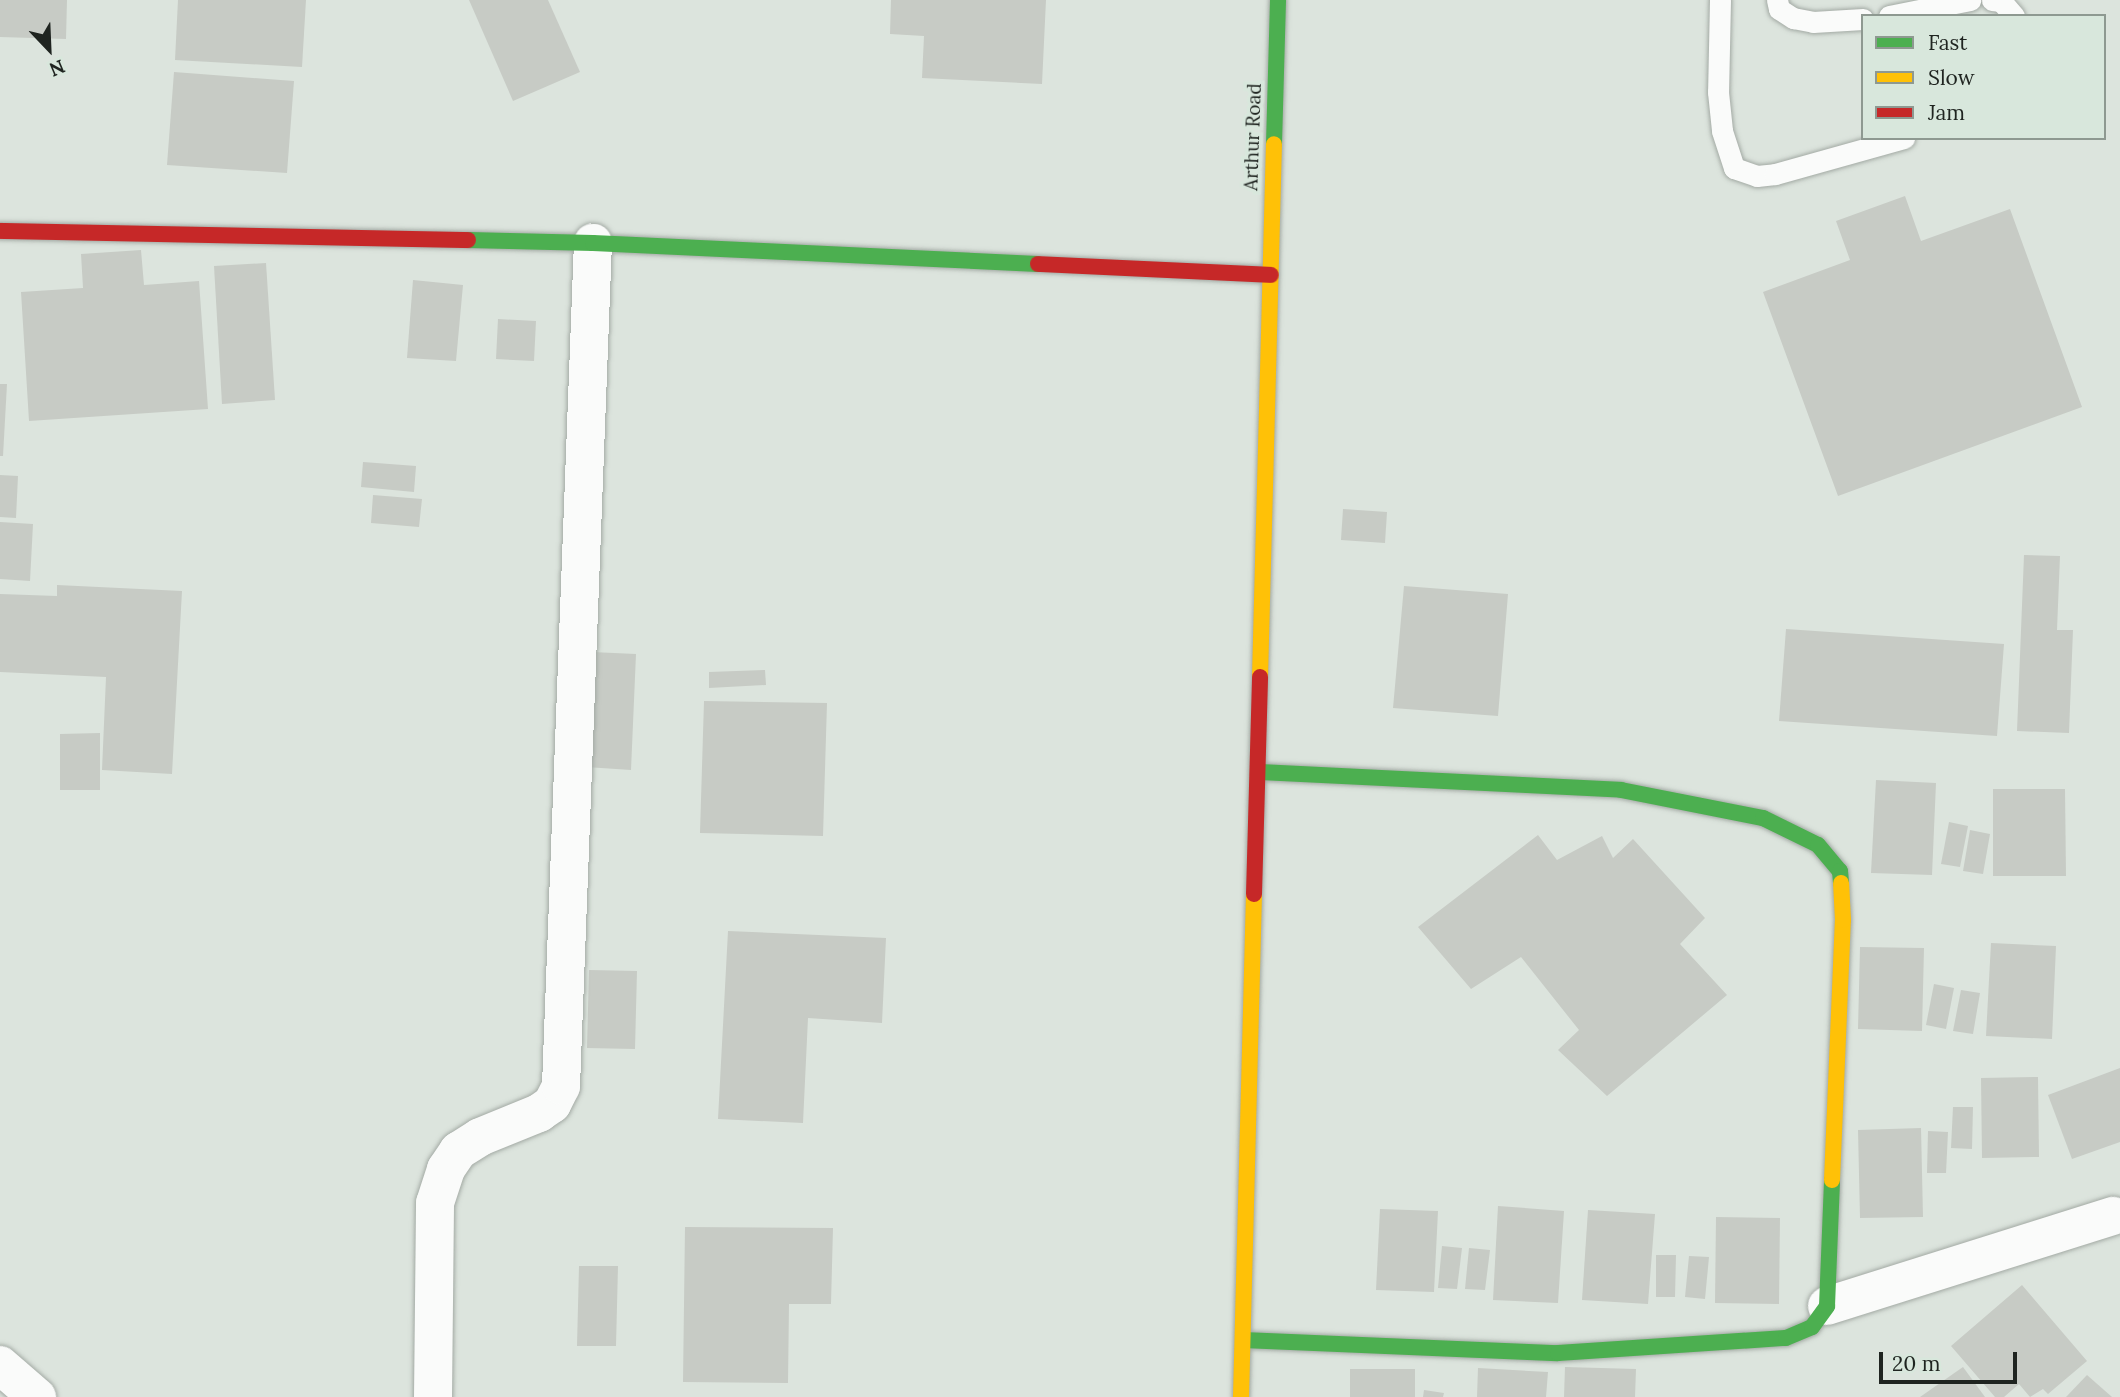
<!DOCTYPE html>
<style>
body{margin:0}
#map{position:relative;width:2120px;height:1397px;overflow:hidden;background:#dce4dd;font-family:Lora,serif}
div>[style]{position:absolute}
.building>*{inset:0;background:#c7cbc5}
.roads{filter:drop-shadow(0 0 2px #a3aaa4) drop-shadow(0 0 2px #a3aaa4)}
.lane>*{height:21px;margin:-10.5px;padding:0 10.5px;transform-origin:10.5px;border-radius:10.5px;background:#fafbfa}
.street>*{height:38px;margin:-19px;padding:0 19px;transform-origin:19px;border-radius:19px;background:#fafbfa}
.fast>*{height:16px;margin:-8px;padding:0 8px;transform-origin:8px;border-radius:8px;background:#4caf50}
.slow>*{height:16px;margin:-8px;padding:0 8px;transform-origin:8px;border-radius:8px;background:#ffc107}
.jam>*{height:16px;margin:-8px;padding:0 8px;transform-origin:8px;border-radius:8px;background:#c62828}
span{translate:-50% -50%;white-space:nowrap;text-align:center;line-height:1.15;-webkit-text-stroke:7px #d8e7dc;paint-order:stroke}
.street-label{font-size:19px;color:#1f2420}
.legend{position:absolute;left:1861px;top:14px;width:245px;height:126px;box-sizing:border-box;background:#d8e7dc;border:2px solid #8e9991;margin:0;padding:9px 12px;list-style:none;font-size:21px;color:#1f2420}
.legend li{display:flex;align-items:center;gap:14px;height:35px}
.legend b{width:35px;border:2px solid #8e9991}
.north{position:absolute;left:14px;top:14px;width:70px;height:70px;-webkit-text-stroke:5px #d8e7dc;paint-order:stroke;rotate:157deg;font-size:19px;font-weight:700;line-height:28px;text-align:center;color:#1f2420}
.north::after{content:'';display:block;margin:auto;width:24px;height:32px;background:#1f2420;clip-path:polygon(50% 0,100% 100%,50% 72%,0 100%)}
.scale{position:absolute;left:1879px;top:1352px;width:138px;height:32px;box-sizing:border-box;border:4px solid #1f2420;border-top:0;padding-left:9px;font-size:21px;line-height:24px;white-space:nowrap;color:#1f2420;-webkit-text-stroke:5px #d8e7dc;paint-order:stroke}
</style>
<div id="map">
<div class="building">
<i style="clip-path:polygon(0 0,67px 0,66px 39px,0 37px)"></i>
<i style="clip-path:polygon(178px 0,306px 0,302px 67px,175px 60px)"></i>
<i style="clip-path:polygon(469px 0,548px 0,580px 72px,513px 101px)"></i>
<i style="clip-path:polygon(891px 0,1046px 0,1042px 84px,922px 78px,924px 36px,890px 34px)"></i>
<i style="clip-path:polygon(174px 72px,294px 81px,287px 173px,167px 165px)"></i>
<i style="clip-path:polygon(1905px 196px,1921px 241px,2010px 209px,2082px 407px,1838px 496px,1763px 292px,1850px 260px,1836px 221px)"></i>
<i style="clip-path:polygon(141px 250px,144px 285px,199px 281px,208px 409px,29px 421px,21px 292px,83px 288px,81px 254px)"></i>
<i style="clip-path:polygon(266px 263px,275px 400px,222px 404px,214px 266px)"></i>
<i style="clip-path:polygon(413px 280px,463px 285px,456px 361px,407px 358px)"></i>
<i style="clip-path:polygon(498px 319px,536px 321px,534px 361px,496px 359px)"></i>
<i style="clip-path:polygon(0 384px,7px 384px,3px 456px,0 456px)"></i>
<i style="clip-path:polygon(363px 462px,416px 466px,414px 492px,361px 487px)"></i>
<i style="clip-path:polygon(0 475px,18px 476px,16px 518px,0 517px)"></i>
<i style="clip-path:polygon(373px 495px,422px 499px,419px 527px,371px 523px)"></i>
<i style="clip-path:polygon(1343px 509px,1387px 512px,1385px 543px,1341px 540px)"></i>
<i style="clip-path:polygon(0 522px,33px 524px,30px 581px,0 579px)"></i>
<i style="clip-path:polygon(2024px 555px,2060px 556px,2057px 630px,2073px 630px,2069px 733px,2017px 731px)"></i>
<i style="clip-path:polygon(57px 585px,182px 591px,172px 774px,102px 770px,106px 677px,0 672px,0 594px,57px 596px)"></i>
<i style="clip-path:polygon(1404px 586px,1508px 594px,1498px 716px,1393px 708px)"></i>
<i style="clip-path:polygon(1786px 629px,2004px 644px,1997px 736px,1779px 721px)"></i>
<i style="clip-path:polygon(592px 652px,636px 654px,631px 770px,586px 767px)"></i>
<i style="clip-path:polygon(765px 670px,766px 685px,709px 688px,709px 672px)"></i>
<i style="clip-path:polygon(704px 701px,827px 703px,823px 836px,700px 833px)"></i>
<i style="clip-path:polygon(100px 733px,100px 790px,60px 790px,60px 734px)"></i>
<i style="clip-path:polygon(1876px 780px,1936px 783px,1932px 875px,1871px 873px)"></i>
<i style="clip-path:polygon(1993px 789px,2065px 789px,2066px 876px,1993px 876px)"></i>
<i style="clip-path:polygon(1949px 822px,1968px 826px,1960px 867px,1941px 864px)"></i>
<i style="clip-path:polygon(1970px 830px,1990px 834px,1983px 874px,1963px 871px)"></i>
<i style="clip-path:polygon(1538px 835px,1557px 860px,1602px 836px,1613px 858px,1633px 839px,1705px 918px,1680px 944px,1727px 995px,1607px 1096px,1558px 1050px,1579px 1030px,1521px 957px,1471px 989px,1418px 927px)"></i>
<i style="clip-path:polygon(728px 931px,886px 938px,882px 1023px,808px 1018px,803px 1123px,718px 1119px)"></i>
<i style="clip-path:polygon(1991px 943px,2056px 946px,2052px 1039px,1986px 1036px)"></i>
<i style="clip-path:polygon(1860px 947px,1924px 948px,1922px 1031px,1858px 1029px)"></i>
<i style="clip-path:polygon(589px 970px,637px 971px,635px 1049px,587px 1048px)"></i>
<i style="clip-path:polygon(1934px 984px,1954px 988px,1946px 1029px,1926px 1025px)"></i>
<i style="clip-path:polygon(1961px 990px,1980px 993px,1973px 1034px,1953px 1031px)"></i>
<i style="clip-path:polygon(2120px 1068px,2120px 1142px,2072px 1159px,2048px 1095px)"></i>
<i style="clip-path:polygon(2038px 1077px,2039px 1157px,1982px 1158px,1981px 1078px)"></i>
<i style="clip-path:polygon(1953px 1107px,1973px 1107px,1972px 1149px,1951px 1148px)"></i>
<i style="clip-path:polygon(1921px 1128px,1923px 1217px,1860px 1218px,1858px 1130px)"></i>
<i style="clip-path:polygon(1928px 1131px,1948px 1132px,1946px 1173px,1927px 1173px)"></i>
<i style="clip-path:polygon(1498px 1206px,1564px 1211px,1558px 1303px,1493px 1300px)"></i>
<i style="clip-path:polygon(1380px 1209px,1438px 1211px,1434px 1292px,1376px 1290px)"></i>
<i style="clip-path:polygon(1588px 1210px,1655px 1214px,1648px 1304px,1582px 1300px)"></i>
<i style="clip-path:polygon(1716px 1217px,1780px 1218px,1779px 1304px,1715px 1303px)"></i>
<i style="clip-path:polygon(685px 1227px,833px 1228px,831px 1304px,789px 1304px,788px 1383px,683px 1382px)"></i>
<i style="clip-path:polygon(1442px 1246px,1462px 1248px,1457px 1289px,1438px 1288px)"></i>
<i style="clip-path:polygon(1469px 1248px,1490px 1250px,1485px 1290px,1465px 1289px)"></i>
<i style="clip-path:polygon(1656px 1255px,1676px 1255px,1675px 1297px,1656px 1297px)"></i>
<i style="clip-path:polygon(1689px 1256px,1709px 1257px,1705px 1299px,1685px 1297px)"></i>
<i style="clip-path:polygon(579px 1266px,618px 1266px,616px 1346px,577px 1346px)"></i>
<i style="clip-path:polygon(2022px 1285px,2087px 1361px,2048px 1394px,2043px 1389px,2030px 1397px,2019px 1384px,2004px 1397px,1995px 1397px,1951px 1346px)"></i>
<i style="clip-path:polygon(1565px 1367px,1636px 1369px,1635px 1397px,1564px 1397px)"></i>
<i style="clip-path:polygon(1963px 1367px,1985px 1397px,1920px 1397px)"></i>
<i style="clip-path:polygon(1478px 1368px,1548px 1372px,1546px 1397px,1477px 1397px)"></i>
<i style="clip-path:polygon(1350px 1369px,1415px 1369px,1415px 1397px,1350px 1397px)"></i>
<i style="clip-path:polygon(2087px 1375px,2112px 1397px,2066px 1397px)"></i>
<i style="clip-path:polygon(1424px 1390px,1444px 1393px,1443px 1397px,1423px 1397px)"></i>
</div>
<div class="roads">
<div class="lane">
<i style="left:1720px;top:0;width:92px;rotate:91.2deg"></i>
<i style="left:1718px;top:92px;width:39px;rotate:84deg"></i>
<i style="left:1722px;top:131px;width:39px;rotate:72deg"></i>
<i style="left:1734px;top:168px;width:24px;rotate:19deg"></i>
<i style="left:1757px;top:176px;width:18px;rotate:-6deg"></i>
<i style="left:1775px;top:174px;width:134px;rotate:-15.6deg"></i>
<i style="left:1777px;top:0;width:9px;rotate:77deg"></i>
<i style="left:1779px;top:9px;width:17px;rotate:33deg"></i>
<i style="left:1793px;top:18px;width:20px;rotate:11deg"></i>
<i style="left:1813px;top:22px;width:50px;rotate:-3.4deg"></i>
<i style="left:1992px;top:0;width:9px;rotate:6deg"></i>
<i style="left:2001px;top:1px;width:20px;rotate:49deg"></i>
<i style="left:1889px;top:16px;width:83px;rotate:-11.2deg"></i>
</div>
<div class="street">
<i style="left:1827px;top:1306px;width:300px;rotate:-17.5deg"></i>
<i style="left:0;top:1365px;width:49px;rotate:40.9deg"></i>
<i style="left:433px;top:1397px;width:194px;rotate:-89.4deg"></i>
<i style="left:435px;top:1203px;width:36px;rotate:-72deg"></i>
<i style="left:446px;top:1169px;width:22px;rotate:-56deg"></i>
<i style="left:458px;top:1151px;width:26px;rotate:-32deg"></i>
<i style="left:480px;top:1137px;width:64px;rotate:-22.1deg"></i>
<i style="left:539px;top:1113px;width:16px;rotate:-35deg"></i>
<i style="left:552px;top:1104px;width:20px;rotate:-63deg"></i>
<i style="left:561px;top:1086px;width:844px;rotate:-87.83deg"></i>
</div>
<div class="fast">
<i style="left:1274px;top:144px;width:144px;rotate:-88.4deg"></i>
<i style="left:468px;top:240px;width:125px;rotate:1.4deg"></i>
<i style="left:593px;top:243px;width:445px;rotate:2.7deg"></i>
<i style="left:1258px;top:772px;width:363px;rotate:2.8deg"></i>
<i style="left:1621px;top:790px;width:145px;rotate:11.2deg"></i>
<i style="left:1763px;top:818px;width:61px;rotate:26.1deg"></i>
<i style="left:1818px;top:845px;width:34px;rotate:50deg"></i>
<i style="left:1840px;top:871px;width:12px;rotate:85deg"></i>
<i style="left:1243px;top:1340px;width:315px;rotate:2.4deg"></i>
<i style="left:1558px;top:1353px;width:228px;rotate:-3.8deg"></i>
<i style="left:1786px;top:1338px;width:28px;rotate:-23deg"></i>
<i style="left:1812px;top:1327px;width:26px;rotate:-54deg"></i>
<i style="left:1827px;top:1306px;width:126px;rotate:-87.7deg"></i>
</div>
<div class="slow">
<i style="left:1260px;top:677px;width:533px;rotate:-88.5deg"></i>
<i style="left:1832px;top:1180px;width:260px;rotate:-87.6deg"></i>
<i style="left:1843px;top:920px;width:37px;rotate:-93deg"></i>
<i style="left:1241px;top:1397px;width:503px;rotate:-88.52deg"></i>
</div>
<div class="jam">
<i style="left:0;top:231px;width:468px;rotate:1.1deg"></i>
<i style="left:1038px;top:264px;width:233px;rotate:2.7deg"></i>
<i style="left:1254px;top:894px;width:217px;rotate:-88.4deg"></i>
</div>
</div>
<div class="street-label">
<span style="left:1253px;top:137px;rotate:-88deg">Arthur Road</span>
</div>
<ul class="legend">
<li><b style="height:9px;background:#4caf50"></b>Fast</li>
<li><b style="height:9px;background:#ffc107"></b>Slow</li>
<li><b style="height:9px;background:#c62828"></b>Jam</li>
</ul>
<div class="north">N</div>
<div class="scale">20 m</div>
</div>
